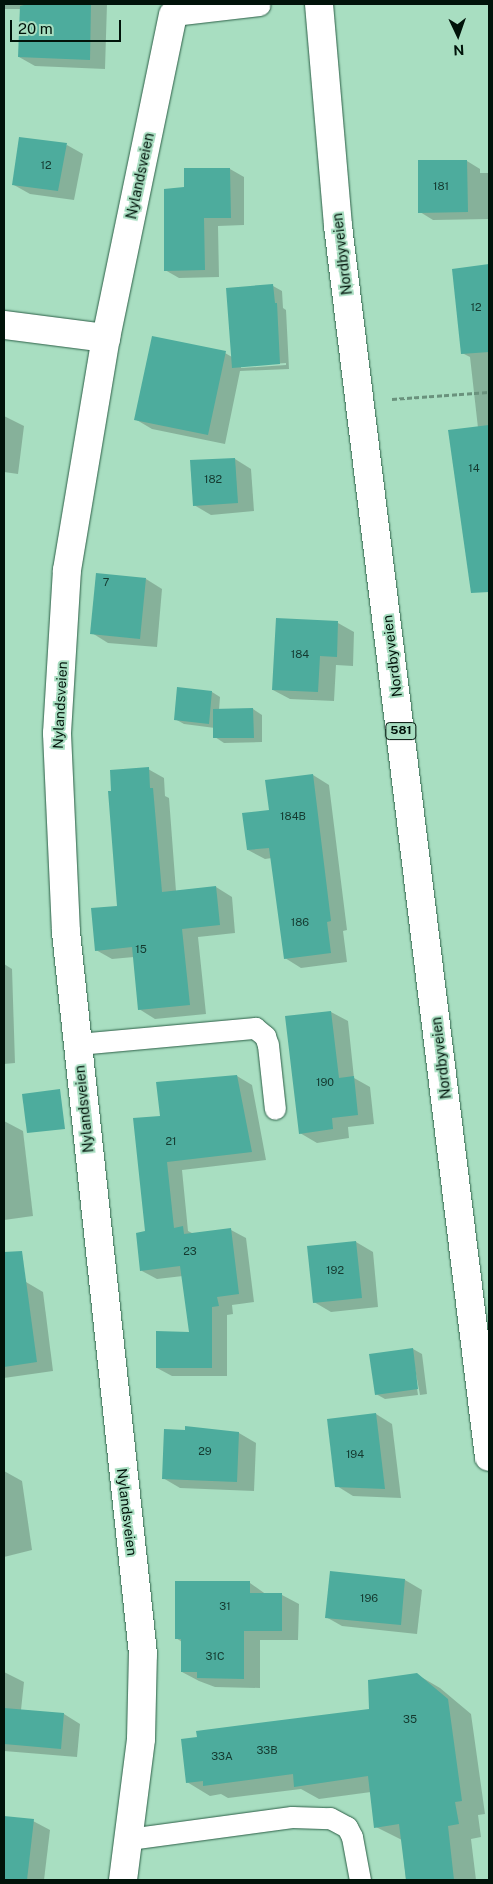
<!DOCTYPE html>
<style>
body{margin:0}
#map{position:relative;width:493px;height:1884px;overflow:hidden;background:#a8dec1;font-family:"Public Sans",sans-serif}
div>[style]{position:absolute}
.shadow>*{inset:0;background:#0003}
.building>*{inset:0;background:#4dac9d}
.path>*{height:3px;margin-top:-1.5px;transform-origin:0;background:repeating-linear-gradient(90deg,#6a927d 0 5px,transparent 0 7.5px)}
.roads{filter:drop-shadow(0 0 1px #2c5f47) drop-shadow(0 0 1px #2c5f47)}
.lane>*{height:21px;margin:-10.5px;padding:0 10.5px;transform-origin:10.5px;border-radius:10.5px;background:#fff}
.street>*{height:28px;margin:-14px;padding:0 14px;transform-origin:14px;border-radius:14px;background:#fff}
.primary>*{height:28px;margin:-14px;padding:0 14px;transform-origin:14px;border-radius:14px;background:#fff}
span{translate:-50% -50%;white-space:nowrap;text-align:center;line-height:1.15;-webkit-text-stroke:4px #a8dec1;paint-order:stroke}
.number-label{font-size:11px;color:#14392f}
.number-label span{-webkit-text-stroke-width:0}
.shield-label span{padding:1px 4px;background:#a8dec1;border:1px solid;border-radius:4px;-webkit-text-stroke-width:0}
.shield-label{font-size:12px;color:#01130a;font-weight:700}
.street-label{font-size:14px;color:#01130a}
.frame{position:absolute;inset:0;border:5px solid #01130a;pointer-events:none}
.north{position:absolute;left:433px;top:10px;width:50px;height:50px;-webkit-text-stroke:4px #a8dec1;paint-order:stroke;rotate:177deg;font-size:14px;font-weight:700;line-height:20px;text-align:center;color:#01130a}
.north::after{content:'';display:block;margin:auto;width:18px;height:22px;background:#01130a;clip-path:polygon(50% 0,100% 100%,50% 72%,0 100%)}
.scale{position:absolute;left:10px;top:20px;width:111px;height:22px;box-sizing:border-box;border:2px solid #01130a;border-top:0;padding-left:6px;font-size:15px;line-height:18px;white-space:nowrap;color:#01130a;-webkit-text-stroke:4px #a8dec1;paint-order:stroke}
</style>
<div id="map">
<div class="shadow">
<i style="clip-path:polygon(4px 4px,107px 4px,105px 69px,35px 66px,19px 57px,21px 9px,4px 9px)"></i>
<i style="clip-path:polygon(67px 145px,83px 154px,74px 200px,30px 194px,14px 185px)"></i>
<i style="clip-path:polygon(467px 161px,480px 169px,480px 173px,489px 173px,489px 219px,433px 220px,420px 212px)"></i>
<i style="clip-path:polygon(185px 169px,230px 169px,244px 177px,244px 225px,218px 226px,219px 277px,179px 278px,165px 270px,185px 188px)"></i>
<i style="clip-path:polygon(489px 266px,489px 571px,483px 572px,478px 428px,470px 357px,462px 353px,453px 270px)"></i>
<i style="clip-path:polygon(evenodd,273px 286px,282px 291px,283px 308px,286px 310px,289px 369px,240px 371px,225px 444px,152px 429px,135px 419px,225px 353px,232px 357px,273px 286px,286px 363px,286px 365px,241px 368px,241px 366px,286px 363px)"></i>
<i style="clip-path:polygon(4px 416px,24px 426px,18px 474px,4px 472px)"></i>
<i style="clip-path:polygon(235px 459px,251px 469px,254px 511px,211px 515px,194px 505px)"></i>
<i style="clip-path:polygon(146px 579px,162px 589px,157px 647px,108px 643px,92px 633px)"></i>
<i style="clip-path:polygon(338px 623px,354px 632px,353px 666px,336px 665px,334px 701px,290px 699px,273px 690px)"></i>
<i style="clip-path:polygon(212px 692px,220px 697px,219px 710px,253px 709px,262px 715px,262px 742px,224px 743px,215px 737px,215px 728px,184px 724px,175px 719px)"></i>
<i style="clip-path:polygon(148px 769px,164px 778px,165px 796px,169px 798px,176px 891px,216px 887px,232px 897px,235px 933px,198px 937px,206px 1014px,155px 1019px,139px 1009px,134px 957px,112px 959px,96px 950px,118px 907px)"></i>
<i style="clip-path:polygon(313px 775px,329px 785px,347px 930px,343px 931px,347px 962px,301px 968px,285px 958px,272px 858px,265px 859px,248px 850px,271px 811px)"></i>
<i style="clip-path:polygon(4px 964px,12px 969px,15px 1063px,4px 1064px)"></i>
<i style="clip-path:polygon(331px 1012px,348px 1021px,354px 1078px,370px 1087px,374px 1124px,348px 1127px,349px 1138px,317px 1143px,300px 1133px)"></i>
<i style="clip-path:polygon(237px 1076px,252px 1085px,266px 1160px,182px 1170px,188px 1231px,194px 1234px,231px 1230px,246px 1238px,254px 1302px,232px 1305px,233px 1314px,227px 1315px,227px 1376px,172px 1376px,157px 1368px,190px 1333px,183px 1276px,157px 1279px,142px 1271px,161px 1117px)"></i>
<i style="clip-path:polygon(4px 1121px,23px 1131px,33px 1216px,4px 1220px)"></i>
<i style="clip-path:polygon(356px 1242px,373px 1252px,378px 1307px,331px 1312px,314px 1302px)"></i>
<i style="clip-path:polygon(26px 1282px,43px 1292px,53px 1371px,4px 1378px,4px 1285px)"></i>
<i style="clip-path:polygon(413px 1349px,422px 1354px,427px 1394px,420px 1395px,412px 1353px,418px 1395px,385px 1399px,376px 1394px)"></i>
<i style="clip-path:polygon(376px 1414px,392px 1424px,401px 1498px,353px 1496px,337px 1486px)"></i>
<i style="clip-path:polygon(186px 1428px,239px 1433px,256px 1443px,254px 1491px,180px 1488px,163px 1478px)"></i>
<i style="clip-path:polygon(4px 1471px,22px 1481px,32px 1550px,4px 1557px)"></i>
<i style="clip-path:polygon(331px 1572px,405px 1580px,422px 1590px,417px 1634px,342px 1626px,326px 1617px)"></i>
<i style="clip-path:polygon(176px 1582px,250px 1583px,267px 1595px,282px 1595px,299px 1604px,298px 1640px,260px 1640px,260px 1688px,215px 1687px,199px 1681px,182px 1672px,182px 1642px,176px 1638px)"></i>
<i style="clip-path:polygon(4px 1672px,24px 1682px,21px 1710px,64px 1714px,80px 1724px,77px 1757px,4px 1751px)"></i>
<i style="clip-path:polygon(416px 1674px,440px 1688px,471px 1714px,485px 1814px,478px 1815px,481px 1837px,471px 1839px,476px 1880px,406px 1880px,402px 1840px,376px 1827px,371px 1792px,319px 1799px,301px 1789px,228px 1798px,221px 1794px,210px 1796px,187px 1782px,371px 1710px)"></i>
<i style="clip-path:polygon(4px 1818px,33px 1821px,50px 1830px,44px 1880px,4px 1880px)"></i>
</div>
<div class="building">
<i style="clip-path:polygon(28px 4px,91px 4px,90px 60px,18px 57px,20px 6px)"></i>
<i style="clip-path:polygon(19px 137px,67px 143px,58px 191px,12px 185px)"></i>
<i style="clip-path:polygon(418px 160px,467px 160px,468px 212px,418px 213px)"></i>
<i style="clip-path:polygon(184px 168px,230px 168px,231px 218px,204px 218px,205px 270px,164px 271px,164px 189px,184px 187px)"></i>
<i style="clip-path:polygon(489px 264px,489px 352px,461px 354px,452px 269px)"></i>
<i style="clip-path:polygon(273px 284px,275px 303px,277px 303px,280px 364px,232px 368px,226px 288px)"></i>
<i style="clip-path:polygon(152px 336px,226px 351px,208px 435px,134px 420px)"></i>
<i style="clip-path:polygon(489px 425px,489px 592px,471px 593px,448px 430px)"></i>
<i style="clip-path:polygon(235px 458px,238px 503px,193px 506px,190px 460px)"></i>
<i style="clip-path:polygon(96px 573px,146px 578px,140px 639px,90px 634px)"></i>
<i style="clip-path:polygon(276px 618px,338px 621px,337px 657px,320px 656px,318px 692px,272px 690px)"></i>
<i style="clip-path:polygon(177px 687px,212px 691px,209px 724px,174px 720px)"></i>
<i style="clip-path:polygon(253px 708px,254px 738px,213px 738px,213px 709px)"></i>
<i style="clip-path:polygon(149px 767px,150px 788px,153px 788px,162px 892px,216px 886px,220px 925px,182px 929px,190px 1005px,138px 1010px,132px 947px,95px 951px,91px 908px,117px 906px,108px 791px,111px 791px,110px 770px)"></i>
<i style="clip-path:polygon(313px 774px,331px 921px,327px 922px,331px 953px,284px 959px,269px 848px,247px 850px,242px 813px,269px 810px,265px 780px)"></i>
<i style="clip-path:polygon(331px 1011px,339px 1078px,354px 1076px,358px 1115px,332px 1118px,333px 1129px,299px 1134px,285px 1016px)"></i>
<i style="clip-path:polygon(237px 1075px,252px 1152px,167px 1162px,174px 1228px,183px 1226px,184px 1234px,231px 1228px,239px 1294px,217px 1297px,219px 1306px,212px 1307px,212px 1368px,156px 1368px,156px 1331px,189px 1332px,180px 1266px,140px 1271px,136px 1233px,145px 1231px,133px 1118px,160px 1116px,156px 1082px)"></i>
<i style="clip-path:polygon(60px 1089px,65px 1129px,27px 1133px,22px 1094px)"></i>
<i style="clip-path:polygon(356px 1241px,362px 1298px,313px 1303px,307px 1246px)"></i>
<i style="clip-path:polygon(22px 1251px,37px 1362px,4px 1367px,4px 1252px)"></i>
<i style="clip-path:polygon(413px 1348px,418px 1389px,375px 1395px,369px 1354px)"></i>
<i style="clip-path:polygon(376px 1413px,385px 1489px,335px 1487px,327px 1419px)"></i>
<i style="clip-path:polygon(185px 1426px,239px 1432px,237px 1482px,162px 1479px,164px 1429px,185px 1430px)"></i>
<i style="clip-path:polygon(330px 1571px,405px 1579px,401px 1625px,325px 1618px)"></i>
<i style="clip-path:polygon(175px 1581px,250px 1581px,250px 1593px,282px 1593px,282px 1631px,244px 1631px,244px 1679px,197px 1678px,197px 1672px,181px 1672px,181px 1639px,175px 1639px)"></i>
<i style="clip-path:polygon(417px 1673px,448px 1699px,462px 1801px,455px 1802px,459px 1824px,448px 1826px,454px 1880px,406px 1880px,399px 1824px,374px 1828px,368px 1776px,294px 1787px,293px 1774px,203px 1786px,203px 1781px,186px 1783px,181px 1739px,197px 1737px,196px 1731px,369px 1709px,368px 1680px)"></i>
<i style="clip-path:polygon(4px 1708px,64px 1713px,61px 1749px,4px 1744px)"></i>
<i style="clip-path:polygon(4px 1816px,34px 1819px,27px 1880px,4px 1880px)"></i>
</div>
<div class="path">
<i style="left:392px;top:399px;width:97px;rotate:-4.1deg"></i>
</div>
<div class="roads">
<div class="lane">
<i style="left:173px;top:15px;width:87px;rotate:-6.6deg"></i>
<i style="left:78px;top:1044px;width:178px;rotate:-5.2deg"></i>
<i style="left:255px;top:1028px;width:13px;rotate:39deg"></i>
<i style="left:265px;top:1036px;width:9px;rotate:72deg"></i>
<i style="left:268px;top:1045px;width:64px;rotate:83.8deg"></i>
<i style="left:129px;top:1839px;width:164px;rotate:-7.7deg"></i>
<i style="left:292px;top:1817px;width:38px;rotate:2deg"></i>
<i style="left:330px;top:1818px;width:19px;rotate:28deg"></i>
<i style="left:347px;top:1827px;width:11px;rotate:63deg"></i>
<i style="left:352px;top:1837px;width:44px;rotate:79.5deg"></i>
</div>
<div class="street">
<i style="left:4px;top:325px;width:103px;rotate:7.3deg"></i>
<i style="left:123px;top:1880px;width:142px;rotate:-82.7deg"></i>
<i style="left:141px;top:1739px;width:85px;rotate:-88.7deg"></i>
<i style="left:143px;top:1654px;width:726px;rotate:-96.09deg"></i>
<i style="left:66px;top:932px;width:199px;rotate:-92.6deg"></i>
<i style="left:57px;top:733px;width:163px;rotate:-86.5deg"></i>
<i style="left:67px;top:570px;width:235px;rotate:-80.5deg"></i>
<i style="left:106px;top:338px;width:330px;rotate:-78.3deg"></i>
</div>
<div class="primary">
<i style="left:319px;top:4px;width:223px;rotate:85.1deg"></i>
<i style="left:338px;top:226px;width:1240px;rotate:83.01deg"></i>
</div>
</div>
<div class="number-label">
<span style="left:46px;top:165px">12</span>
<span style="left:441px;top:186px">181</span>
<span style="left:476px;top:307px">12</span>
<span style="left:474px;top:468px">14</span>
<span style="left:213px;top:479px">182</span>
<span style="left:106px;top:582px">7</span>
<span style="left:300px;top:654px">184</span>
<span style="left:293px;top:816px">184B</span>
<span style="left:300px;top:922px">186</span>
<span style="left:141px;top:949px">15</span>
<span style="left:325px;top:1082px">190</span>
<span style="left:171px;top:1141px">21</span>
<span style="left:190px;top:1251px">23</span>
<span style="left:335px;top:1270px">192</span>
<span style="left:205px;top:1451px">29</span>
<span style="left:355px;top:1454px">194</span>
<span style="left:369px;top:1598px">196</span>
<span style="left:225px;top:1606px">31</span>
<span style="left:215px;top:1656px">31C</span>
<span style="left:410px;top:1719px">35</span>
<span style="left:267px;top:1750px">33B</span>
<span style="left:222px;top:1756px">33A</span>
</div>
<div class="shield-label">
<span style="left:401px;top:731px">581</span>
</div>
<div class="street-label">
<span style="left:140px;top:176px;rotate:-78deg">Nylandsveien</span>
<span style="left:342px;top:254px;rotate:-97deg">Nordbyveien</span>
<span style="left:392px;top:656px;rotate:-97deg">Nordbyveien</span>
<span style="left:60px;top:705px;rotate:-87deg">Nylandsveien</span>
<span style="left:441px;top:1058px;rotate:-97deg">Nordbyveien</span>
<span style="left:84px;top:1109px;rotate:-96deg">Nylandsveien</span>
<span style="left:127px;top:1512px;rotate:83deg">Nylandsveien</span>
</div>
<div class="frame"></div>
<div class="north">N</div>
<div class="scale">20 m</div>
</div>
